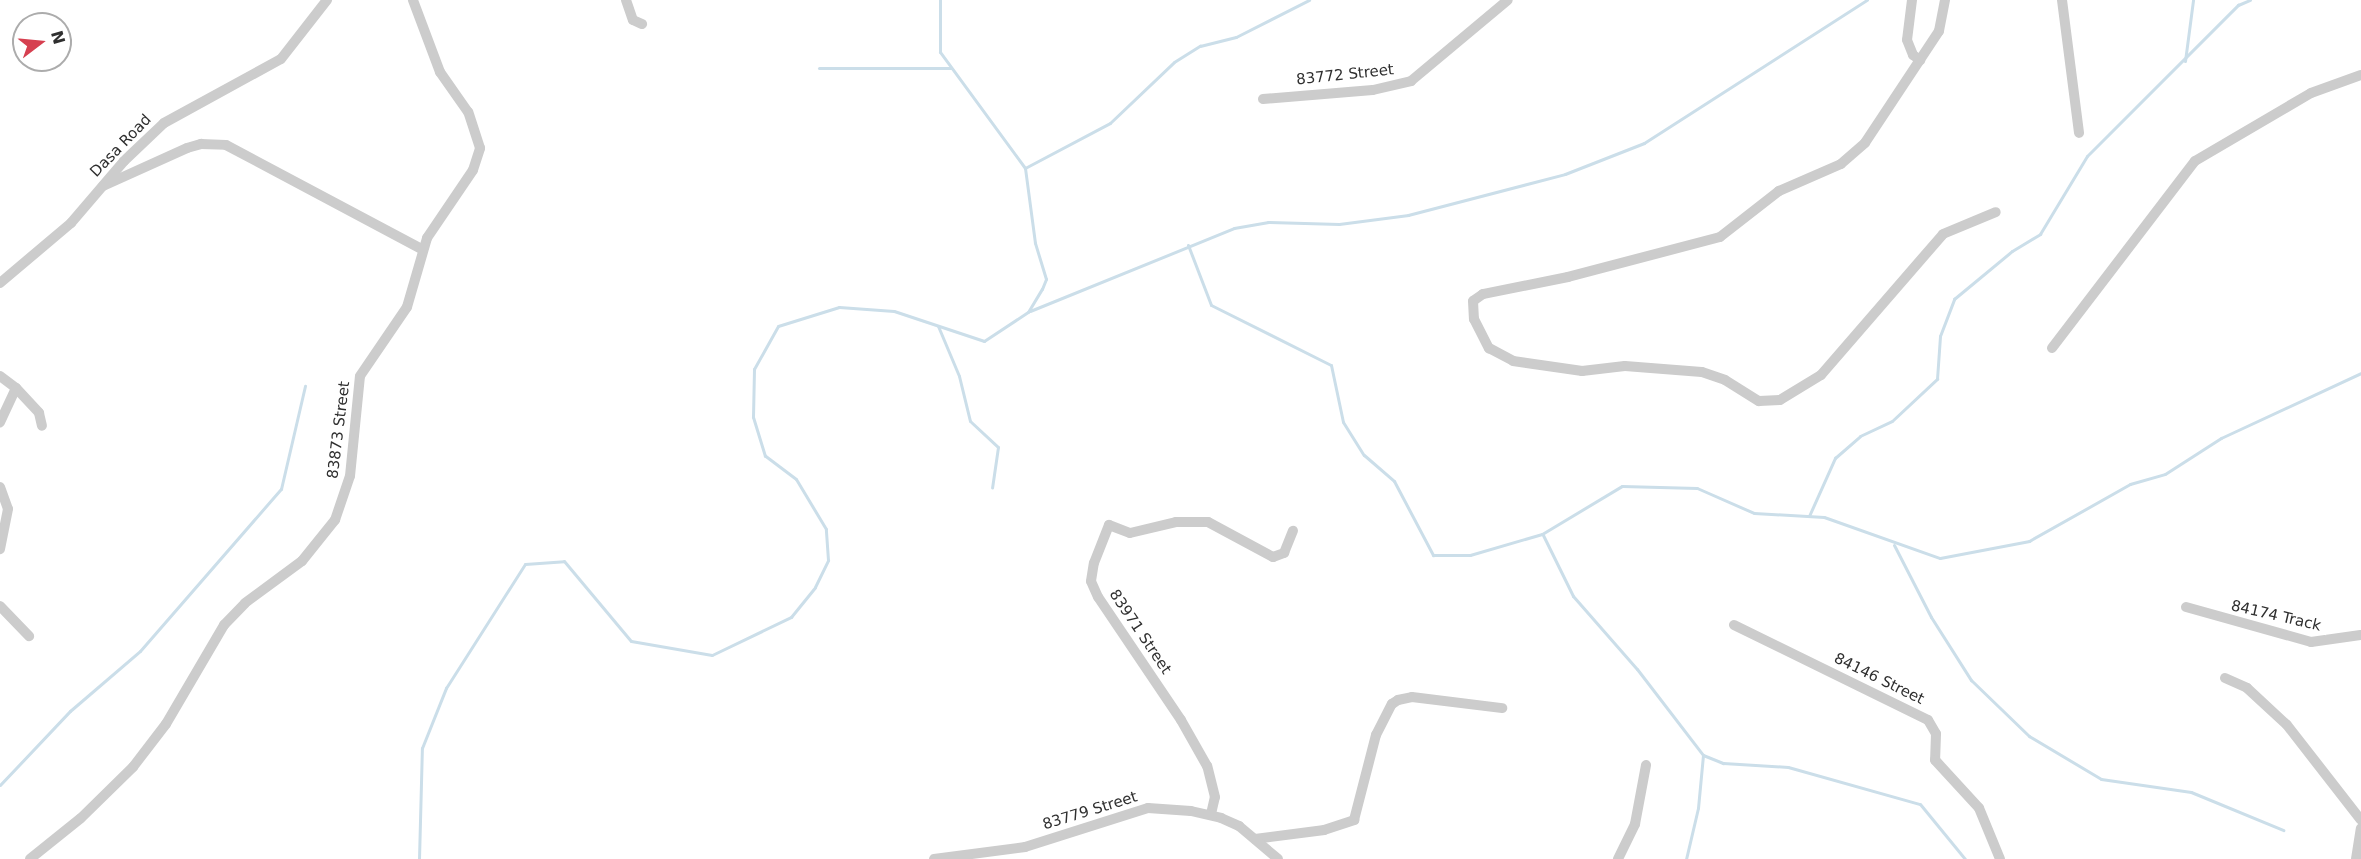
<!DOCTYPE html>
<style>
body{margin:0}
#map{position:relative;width:2361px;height:859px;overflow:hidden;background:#fff;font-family:"DejaVu Sans",sans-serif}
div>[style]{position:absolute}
.stream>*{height:3px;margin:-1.5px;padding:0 1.5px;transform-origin:1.5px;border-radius:1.5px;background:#cbdee9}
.minor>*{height:10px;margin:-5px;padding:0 5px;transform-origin:5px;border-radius:5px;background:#ccc}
span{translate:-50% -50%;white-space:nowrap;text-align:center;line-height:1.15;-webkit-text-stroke:6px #fff;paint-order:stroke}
.street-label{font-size:15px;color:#2f2f2f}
.north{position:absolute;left:12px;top:12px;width:60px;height:60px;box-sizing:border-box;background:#fff;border:2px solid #acacac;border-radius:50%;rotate:74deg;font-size:16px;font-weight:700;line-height:24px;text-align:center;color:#2f2f2f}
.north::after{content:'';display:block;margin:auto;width:21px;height:27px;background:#d64050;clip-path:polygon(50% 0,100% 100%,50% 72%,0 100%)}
</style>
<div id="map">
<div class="stream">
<i style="left:2185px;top:61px;width:62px;rotate:-82.5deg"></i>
<i style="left:819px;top:68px;width:132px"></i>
<i style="left:1025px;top:168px;width:96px;rotate:-27.9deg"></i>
<i style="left:1110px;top:123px;width:88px;rotate:-43.6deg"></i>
<i style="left:1174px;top:62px;width:31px;rotate:-32deg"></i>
<i style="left:1200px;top:46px;width:37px;rotate:-14deg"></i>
<i style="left:1236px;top:37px;width:82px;rotate:-26.9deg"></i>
<i style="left:1188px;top:245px;width:64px;rotate:69deg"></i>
<i style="left:1211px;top:305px;width:134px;rotate:26.6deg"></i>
<i style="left:1331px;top:365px;width:58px;rotate:78.1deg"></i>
<i style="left:1343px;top:422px;width:39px;rotate:58deg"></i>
<i style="left:1364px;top:455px;width:40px;rotate:41deg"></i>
<i style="left:1394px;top:481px;width:84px;rotate:62.2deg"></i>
<i style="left:1433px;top:555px;width:37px"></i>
<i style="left:1470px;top:555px;width:75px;rotate:-16.3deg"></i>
<i style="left:1542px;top:534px;width:93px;rotate:-31deg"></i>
<i style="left:1622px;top:486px;width:75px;rotate:1.5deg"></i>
<i style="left:1697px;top:488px;width:62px;rotate:23.7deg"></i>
<i style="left:1754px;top:513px;width:70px;rotate:3.3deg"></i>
<i style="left:1824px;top:517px;width:123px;rotate:19.5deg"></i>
<i style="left:1940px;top:558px;width:91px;rotate:-10.8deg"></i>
<i style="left:2029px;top:541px;width:116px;rotate:-29.4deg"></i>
<i style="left:2130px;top:484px;width:36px;rotate:-16deg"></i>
<i style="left:2165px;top:474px;width:67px;rotate:-32.7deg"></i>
<i style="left:2221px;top:438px;width:154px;rotate:-24.9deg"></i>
<i style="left:1030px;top:311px;width:220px;rotate:-22.1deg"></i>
<i style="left:1234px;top:228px;width:35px;rotate:-10deg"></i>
<i style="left:1268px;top:222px;width:71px;rotate:1.6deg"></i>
<i style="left:1339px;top:224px;width:70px;rotate:-7.4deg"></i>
<i style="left:1408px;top:215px;width:162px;rotate:-14.6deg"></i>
<i style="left:1565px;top:174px;width:85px;rotate:-21.4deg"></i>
<i style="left:1644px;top:143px;width:265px;rotate:-32.7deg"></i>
<i style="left:938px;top:326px;width:54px;rotate:67.2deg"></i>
<i style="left:959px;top:376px;width:46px;rotate:76.3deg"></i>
<i style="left:970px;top:421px;width:38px;rotate:43deg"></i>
<i style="left:998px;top:447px;width:41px;rotate:98.3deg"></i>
<i style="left:1809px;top:516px;width:64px;rotate:-65.9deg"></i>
<i style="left:1835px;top:458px;width:33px;rotate:-41deg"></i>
<i style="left:1860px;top:436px;width:35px;rotate:-25deg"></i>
<i style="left:1892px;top:421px;width:62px;rotate:-43deg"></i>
<i style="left:1937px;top:379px;width:43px;rotate:-86deg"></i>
<i style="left:1940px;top:336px;width:40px;rotate:-69deg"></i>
<i style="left:1954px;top:299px;width:75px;rotate:-39.6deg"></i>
<i style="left:2012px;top:251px;width:33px;rotate:-31deg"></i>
<i style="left:2040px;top:234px;width:91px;rotate:-58.9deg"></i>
<i style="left:2087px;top:156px;width:214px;rotate:-45deg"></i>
<i style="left:2238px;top:5px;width:13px;rotate:-23deg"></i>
<i style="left:1543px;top:535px;width:68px;rotate:63.8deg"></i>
<i style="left:1573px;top:596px;width:97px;rotate:48.8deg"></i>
<i style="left:1637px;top:669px;width:108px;rotate:52.5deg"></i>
<i style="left:1703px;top:755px;width:53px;rotate:95.4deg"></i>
<i style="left:1698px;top:808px;width:52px;rotate:103.2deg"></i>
<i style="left:1894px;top:545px;width:81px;rotate:62.8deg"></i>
<i style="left:1931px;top:617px;width:75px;rotate:57.6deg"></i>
<i style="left:1971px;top:680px;width:81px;rotate:44deg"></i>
<i style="left:2029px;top:736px;width:84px;rotate:30.8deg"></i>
<i style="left:2101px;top:779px;width:91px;rotate:8.2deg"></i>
<i style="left:2191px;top:792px;width:100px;rotate:22.4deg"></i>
<i style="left:1703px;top:755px;width:22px;rotate:22deg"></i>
<i style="left:1723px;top:763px;width:65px;rotate:3.5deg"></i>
<i style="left:1788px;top:767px;width:137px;rotate:15.7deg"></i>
<i style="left:1920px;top:804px;width:71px;rotate:50.7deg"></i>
<i style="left:0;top:785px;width:102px;rotate:-46.6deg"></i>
<i style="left:70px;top:711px;width:92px;rotate:-40.6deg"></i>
<i style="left:140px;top:651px;width:215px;rotate:-49deg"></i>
<i style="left:281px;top:489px;width:106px;rotate:-76.9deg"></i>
<i style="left:419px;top:859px;width:111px;rotate:-88.5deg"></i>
<i style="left:422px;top:748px;width:65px;rotate:-68.2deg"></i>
<i style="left:446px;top:688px;width:147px;rotate:-57.5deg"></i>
<i style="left:525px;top:564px;width:39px;rotate:-4deg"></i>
<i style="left:564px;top:561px;width:104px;rotate:50.1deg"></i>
<i style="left:631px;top:641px;width:82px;rotate:9.8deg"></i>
<i style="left:712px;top:655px;width:88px;rotate:-25.7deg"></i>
<i style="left:791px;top:617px;width:38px;rotate:-51deg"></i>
<i style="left:815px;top:587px;width:30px;rotate:-64deg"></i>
<i style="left:828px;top:560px;width:31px;rotate:-94deg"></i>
<i style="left:826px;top:529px;width:58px;rotate:-121deg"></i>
<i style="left:796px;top:479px;width:39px;rotate:-143deg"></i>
<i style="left:765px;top:456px;width:41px;rotate:-107.1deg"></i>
<i style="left:753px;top:417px;width:48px;rotate:-88.8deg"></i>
<i style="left:754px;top:369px;width:49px;rotate:-60.8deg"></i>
<i style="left:778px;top:326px;width:64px;rotate:-17.3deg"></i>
<i style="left:839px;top:307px;width:55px;rotate:4.2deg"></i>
<i style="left:894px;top:311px;width:95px;rotate:18.4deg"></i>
<i style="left:984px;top:341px;width:53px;rotate:-33.4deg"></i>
<i style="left:1028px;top:312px;width:27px;rotate:-59deg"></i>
<i style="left:1042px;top:289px;width:11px;rotate:-68deg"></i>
<i style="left:1046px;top:279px;width:38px;rotate:-107deg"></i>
<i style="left:1035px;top:243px;width:76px;rotate:-97.6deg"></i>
<i style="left:1025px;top:168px;width:144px;rotate:-126.2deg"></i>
<i style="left:940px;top:52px;width:52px;rotate:-90deg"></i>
</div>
<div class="minor">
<i style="left:626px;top:0;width:21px;rotate:71deg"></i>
<i style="left:633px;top:20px;width:10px;rotate:24deg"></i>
<i style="left:1912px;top:0;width:40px;rotate:97.1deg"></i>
<i style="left:1907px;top:40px;width:16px;rotate:68deg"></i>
<i style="left:1913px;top:55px;width:9px;rotate:36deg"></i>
<i style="left:1945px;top:0;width:32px;rotate:101deg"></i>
<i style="left:1939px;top:31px;width:134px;rotate:123.5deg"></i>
<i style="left:1865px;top:143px;width:32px;rotate:139deg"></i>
<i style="left:1841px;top:164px;width:68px;rotate:156.5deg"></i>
<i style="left:1779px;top:191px;width:75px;rotate:142.1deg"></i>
<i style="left:1720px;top:237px;width:157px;rotate:165.3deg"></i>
<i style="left:1568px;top:277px;width:87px;rotate:168.7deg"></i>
<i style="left:1483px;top:294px;width:12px;rotate:145deg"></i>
<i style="left:1473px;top:301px;width:18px;rotate:87deg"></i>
<i style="left:1474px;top:319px;width:33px;rotate:63deg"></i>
<i style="left:1489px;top:348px;width:27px;rotate:28deg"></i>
<i style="left:1513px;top:361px;width:70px;rotate:8.2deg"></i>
<i style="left:1582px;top:371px;width:43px;rotate:-6.6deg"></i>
<i style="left:1625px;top:366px;width:77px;rotate:4.5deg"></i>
<i style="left:1702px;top:372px;width:24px;rotate:19deg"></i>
<i style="left:1725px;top:380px;width:40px;rotate:32deg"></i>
<i style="left:1759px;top:401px;width:21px;rotate:-3deg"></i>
<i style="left:1780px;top:400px;width:48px;rotate:-31.4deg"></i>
<i style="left:1821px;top:375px;width:186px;rotate:-49.1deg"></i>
<i style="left:1943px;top:234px;width:57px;rotate:-22.5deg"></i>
<i style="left:2062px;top:0;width:134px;rotate:82.7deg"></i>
<i style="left:1263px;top:99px;width:110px;rotate:-4.7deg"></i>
<i style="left:1373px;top:90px;width:39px;rotate:-13deg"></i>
<i style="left:1411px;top:81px;width:126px;rotate:-39.9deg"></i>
<i style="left:103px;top:186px;width:92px;rotate:-24.3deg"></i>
<i style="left:187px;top:148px;width:15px;rotate:-16deg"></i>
<i style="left:201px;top:144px;width:25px;rotate:2deg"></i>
<i style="left:226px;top:145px;width:222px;rotate:28deg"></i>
<i style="left:0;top:283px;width:93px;rotate:-40.2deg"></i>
<i style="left:71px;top:223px;width:82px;rotate:-49.5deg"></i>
<i style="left:124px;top:161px;width:55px;rotate:-43.5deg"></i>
<i style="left:164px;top:123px;width:133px;rotate:-28.7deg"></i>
<i style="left:281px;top:59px;width:75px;rotate:-52.1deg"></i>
<i style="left:2052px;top:348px;width:235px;rotate:-52.6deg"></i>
<i style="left:2195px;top:161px;width:134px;rotate:-30.4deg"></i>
<i style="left:2311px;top:93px;width:53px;rotate:-19.8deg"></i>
<i style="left:0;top:376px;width:20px;rotate:37deg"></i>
<i style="left:16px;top:388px;width:38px;rotate:115deg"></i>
<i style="left:16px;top:388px;width:34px;rotate:47deg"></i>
<i style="left:39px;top:413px;width:13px;rotate:77deg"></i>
<i style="left:0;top:487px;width:23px;rotate:70deg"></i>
<i style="left:8px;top:509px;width:41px;rotate:101.3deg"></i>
<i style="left:0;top:606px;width:42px;rotate:46deg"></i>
<i style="left:2186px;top:607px;width:130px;rotate:15.6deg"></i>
<i style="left:2311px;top:642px;width:50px;rotate:-8deg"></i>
<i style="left:1734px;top:625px;width:216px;rotate:26.1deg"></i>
<i style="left:1928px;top:720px;width:16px;rotate:60deg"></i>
<i style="left:1936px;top:734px;width:26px;rotate:92deg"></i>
<i style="left:1935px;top:760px;width:65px;rotate:47.5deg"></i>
<i style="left:1979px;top:808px;width:55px;rotate:67.6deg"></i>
<i style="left:2225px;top:678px;width:24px;rotate:24deg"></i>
<i style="left:2247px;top:688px;width:54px;rotate:42.8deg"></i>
<i style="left:2287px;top:725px;width:120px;rotate:52.1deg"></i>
<i style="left:1211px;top:814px;width:17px;rotate:-77deg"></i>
<i style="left:1215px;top:797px;width:32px;rotate:-104deg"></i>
<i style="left:1207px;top:766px;width:53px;rotate:-119.5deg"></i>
<i style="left:1181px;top:720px;width:148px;rotate:-124deg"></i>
<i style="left:1098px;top:597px;width:17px;rotate:-114deg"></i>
<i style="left:1091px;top:581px;width:18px;rotate:-81deg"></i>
<i style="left:1094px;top:563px;width:41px;rotate:-68.5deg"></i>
<i style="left:1109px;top:525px;width:22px;rotate:21deg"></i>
<i style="left:1130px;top:533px;width:47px;rotate:-13.4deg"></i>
<i style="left:1176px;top:522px;width:32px"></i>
<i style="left:1208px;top:522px;width:74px;rotate:28.3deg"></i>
<i style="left:1273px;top:557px;width:12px;rotate:-20deg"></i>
<i style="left:1284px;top:553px;width:24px;rotate:-68deg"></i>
<i style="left:1255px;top:839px;width:70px;rotate:-7.4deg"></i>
<i style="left:1324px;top:830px;width:32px;rotate:-18deg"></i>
<i style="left:1354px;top:820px;width:88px;rotate:-75.5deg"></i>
<i style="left:1376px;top:735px;width:35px;rotate:-63deg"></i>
<i style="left:1392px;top:704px;width:7px;rotate:-34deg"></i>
<i style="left:1398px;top:700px;width:14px;rotate:-12deg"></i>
<i style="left:1412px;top:697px;width:91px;rotate:7deg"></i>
<i style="left:30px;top:859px;width:65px;rotate:-38.8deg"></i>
<i style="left:81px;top:818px;width:73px;rotate:-44.4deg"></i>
<i style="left:133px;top:767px;width:54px;rotate:-52.5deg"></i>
<i style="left:166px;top:724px;width:115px;rotate:-59.6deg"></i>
<i style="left:224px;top:625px;width:30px;rotate:-46deg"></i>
<i style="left:245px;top:603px;width:71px;rotate:-36.4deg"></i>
<i style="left:302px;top:561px;width:53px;rotate:-51.2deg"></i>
<i style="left:335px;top:520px;width:46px;rotate:-71.2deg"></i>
<i style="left:350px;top:476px;width:100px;rotate:-84.3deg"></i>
<i style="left:360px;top:376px;width:83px;rotate:-55.7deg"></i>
<i style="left:407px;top:307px;width:72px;rotate:-73.8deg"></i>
<i style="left:427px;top:238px;width:82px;rotate:-55.9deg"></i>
<i style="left:473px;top:170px;width:23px;rotate:-72deg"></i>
<i style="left:480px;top:148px;width:38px;rotate:-108deg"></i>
<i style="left:468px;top:112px;width:49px;rotate:-125deg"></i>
<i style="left:440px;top:72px;width:77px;rotate:-110.6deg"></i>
<i style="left:934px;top:859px;width:92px;rotate:-7.5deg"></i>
<i style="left:1025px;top:847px;width:129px;rotate:-17.6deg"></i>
<i style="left:1148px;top:808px;width:43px;rotate:4deg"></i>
<i style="left:1191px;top:811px;width:31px;rotate:13deg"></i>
<i style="left:1221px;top:818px;width:20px;rotate:24deg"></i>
<i style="left:1239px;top:826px;width:51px;rotate:40.2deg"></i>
<i style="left:1618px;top:859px;width:39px;rotate:-64deg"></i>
<i style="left:1635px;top:824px;width:60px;rotate:-79.4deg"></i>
<i style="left:2356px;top:859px;width:31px;rotate:-81deg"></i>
</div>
<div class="street-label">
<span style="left:1345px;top:75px;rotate:-6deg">83772 Street</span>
<span style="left:121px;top:146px;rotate:-46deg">Dasa Road</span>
<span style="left:339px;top:430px;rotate:-83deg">83873 Street</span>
<span style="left:2276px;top:616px;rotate:13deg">84174 Track</span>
<span style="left:1140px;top:632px;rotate:56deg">83971 Street</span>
<span style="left:1879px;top:679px;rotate:26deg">84146 Street</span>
<span style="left:1090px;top:811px;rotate:-17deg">83779 Street</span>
</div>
<div class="north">N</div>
</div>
